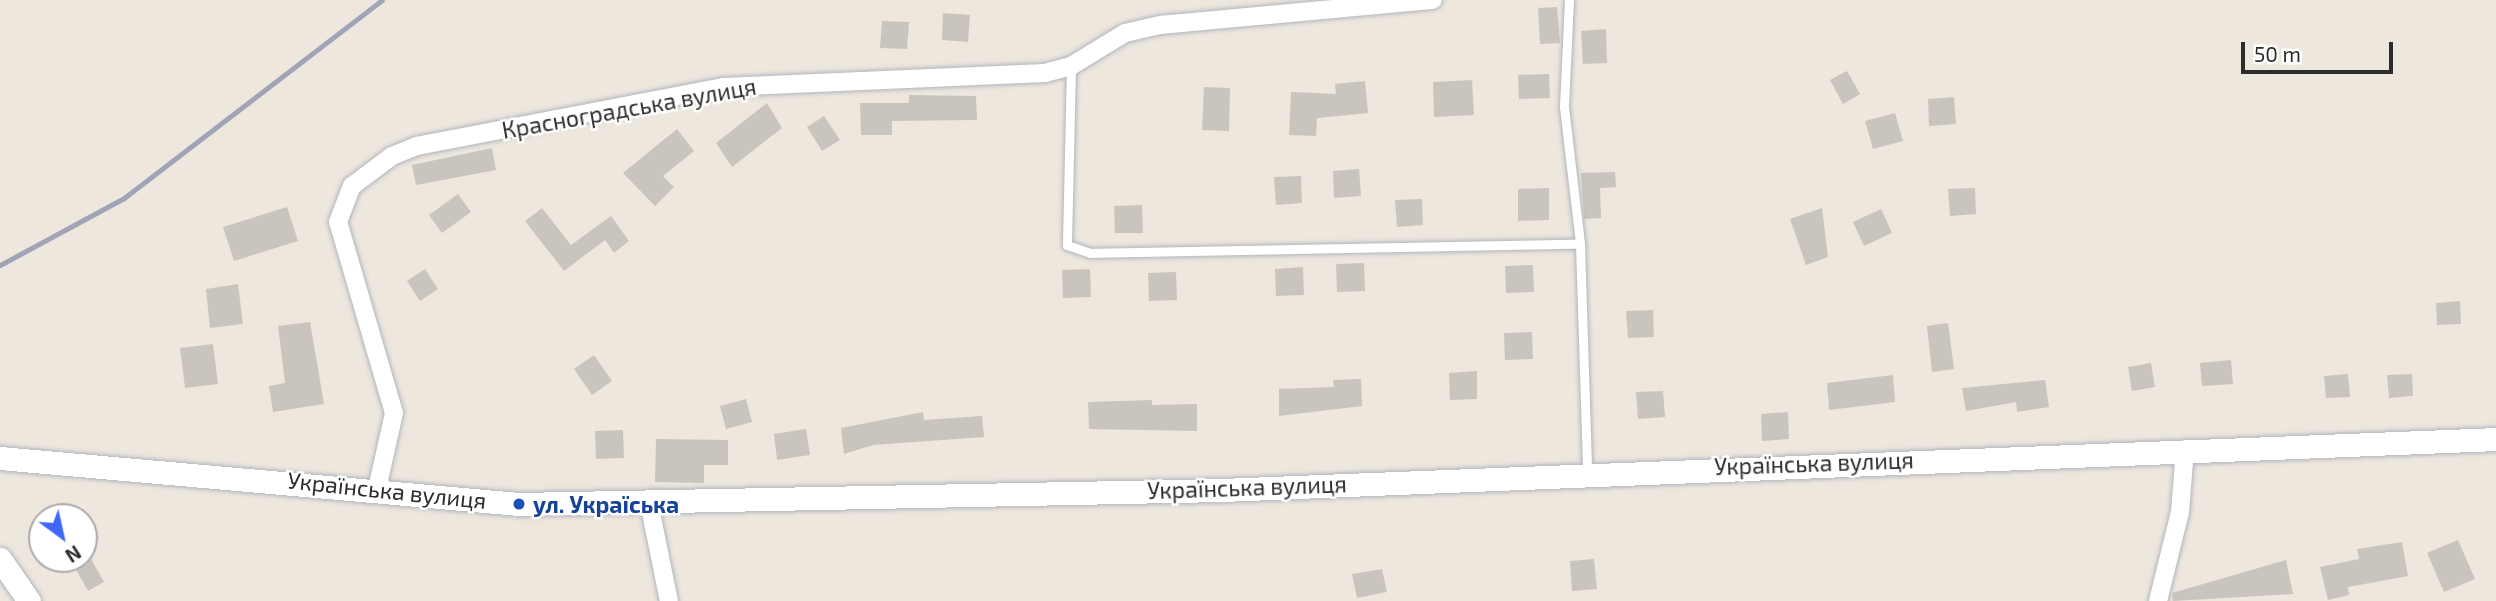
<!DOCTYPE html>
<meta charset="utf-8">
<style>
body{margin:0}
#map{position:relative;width:2496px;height:601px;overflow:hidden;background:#ede7de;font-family:"Exo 2",sans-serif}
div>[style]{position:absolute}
.building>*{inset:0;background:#c9c5bd}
.roads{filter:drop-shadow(0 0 2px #b2b5bf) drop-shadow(0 0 2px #b2b5bf)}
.service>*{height:9px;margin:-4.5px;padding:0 4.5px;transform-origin:4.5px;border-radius:4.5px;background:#fff}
.minor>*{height:18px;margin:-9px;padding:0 9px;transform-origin:9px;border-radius:9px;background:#fff}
.tertiary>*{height:23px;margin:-11.5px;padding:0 11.5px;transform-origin:11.5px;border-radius:11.5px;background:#fff}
.rail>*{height:5px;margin:-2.5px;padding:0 2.5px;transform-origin:2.5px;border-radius:2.5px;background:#a1a4b6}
.dots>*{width:19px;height:19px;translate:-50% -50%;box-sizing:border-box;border:4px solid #fff;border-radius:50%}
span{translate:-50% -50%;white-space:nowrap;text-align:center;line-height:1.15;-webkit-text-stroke:5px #fff;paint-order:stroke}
.street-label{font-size:23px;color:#2c2c2c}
.transit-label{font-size:23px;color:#164399;font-weight:700}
.left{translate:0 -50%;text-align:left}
.north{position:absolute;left:28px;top:503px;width:70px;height:70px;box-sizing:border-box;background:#fff;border:2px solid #ababab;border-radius:50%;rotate:147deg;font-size:19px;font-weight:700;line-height:28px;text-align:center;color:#2c2c2c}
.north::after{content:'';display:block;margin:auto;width:24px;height:32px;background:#3f67f9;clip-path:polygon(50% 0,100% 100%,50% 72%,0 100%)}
.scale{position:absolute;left:2241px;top:42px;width:152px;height:32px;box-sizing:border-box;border:4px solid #2c2c2c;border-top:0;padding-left:9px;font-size:21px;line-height:24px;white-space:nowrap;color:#2c2c2c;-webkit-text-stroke:5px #fff;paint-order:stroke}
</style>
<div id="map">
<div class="building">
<i style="clip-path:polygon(1557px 7px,1560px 43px,1540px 44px,1538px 8px)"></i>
<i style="clip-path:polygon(943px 13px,970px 15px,968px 42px,942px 40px)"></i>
<i style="clip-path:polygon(882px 21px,909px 22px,907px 49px,880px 48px)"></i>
<i style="clip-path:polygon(1606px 29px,1607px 63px,1583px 64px,1581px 31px)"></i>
<i style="clip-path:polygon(1847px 71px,1860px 94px,1843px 104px,1830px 80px)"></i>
<i style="clip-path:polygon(1549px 74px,1550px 98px,1519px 99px,1518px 75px)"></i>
<i style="clip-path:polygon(1472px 80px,1474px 115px,1434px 117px,1433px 82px)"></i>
<i style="clip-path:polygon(1365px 81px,1368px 113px,1317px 118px,1316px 136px,1289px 135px,1291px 92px,1336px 94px,1335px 84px)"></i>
<i style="clip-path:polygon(1204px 87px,1230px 88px,1229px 131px,1202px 130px)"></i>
<i style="clip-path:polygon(909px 95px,976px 96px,977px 120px,892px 121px,892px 135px,861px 135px,860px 103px,909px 103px)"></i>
<i style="clip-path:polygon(1954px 97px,1956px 124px,1929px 126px,1928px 99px)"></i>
<i style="clip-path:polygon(767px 103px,782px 128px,732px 167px,716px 143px)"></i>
<i style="clip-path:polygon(1895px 113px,1903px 141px,1873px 149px,1865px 121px)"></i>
<i style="clip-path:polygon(824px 116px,840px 140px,822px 151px,807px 127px)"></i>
<i style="clip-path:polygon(677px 129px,694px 151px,663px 176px,674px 187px,655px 206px,623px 173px)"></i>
<i style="clip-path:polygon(492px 148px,496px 170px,416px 185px,412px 165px)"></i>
<i style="clip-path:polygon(1359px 169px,1361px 196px,1334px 198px,1333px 171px)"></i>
<i style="clip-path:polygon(1615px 172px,1616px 187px,1600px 188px,1601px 218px,1584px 219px,1581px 173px)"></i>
<i style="clip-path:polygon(1301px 176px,1302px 203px,1276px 205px,1274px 177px)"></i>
<i style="clip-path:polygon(1549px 188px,1549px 220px,1518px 221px,1518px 189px)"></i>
<i style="clip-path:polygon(1975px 188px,1976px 214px,1950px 216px,1948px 189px)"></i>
<i style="clip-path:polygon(458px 194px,471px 212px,442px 233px,429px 215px)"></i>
<i style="clip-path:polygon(1422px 199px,1423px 225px,1397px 227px,1395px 200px)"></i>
<i style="clip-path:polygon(1142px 205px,1143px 233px,1115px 233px,1114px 206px)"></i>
<i style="clip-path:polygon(287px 207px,298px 241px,234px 261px,223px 227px)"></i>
<i style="clip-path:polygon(542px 208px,571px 245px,611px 216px,629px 241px,614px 253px,605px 240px,564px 271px,525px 221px)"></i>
<i style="clip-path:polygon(1822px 208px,1828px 257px,1806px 265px,1790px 219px)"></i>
<i style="clip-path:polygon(1881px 209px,1892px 233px,1864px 246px,1853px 222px)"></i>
<i style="clip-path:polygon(1364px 263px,1365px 291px,1337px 292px,1336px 264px)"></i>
<i style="clip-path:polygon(1533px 265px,1534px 292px,1506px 293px,1505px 266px)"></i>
<i style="clip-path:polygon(1303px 267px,1304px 295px,1276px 296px,1275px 269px)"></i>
<i style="clip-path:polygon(425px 269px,438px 289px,420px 301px,407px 281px)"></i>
<i style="clip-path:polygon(1090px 269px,1091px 297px,1063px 298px,1062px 270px)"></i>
<i style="clip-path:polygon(1176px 272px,1177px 300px,1149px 301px,1148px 273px)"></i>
<i style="clip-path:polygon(238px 284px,243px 324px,210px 328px,206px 289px)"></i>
<i style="clip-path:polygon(2460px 301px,2461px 324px,2437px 325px,2436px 303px)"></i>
<i style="clip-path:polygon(1653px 310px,1654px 337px,1628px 338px,1626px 311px)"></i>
<i style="clip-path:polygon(310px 322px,324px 404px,273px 412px,269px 386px,285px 383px,278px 326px)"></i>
<i style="clip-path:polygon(1948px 323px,1954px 369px,1932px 372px,1927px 326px)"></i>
<i style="clip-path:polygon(1532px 332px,1533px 359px,1505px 360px,1504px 333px)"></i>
<i style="clip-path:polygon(213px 344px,218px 384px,185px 388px,180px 348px)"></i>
<i style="clip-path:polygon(594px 355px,612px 381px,592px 395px,574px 369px)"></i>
<i style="clip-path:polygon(2231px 360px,2233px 384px,2202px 386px,2200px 363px)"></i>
<i style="clip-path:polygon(2151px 363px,2155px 387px,2132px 391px,2128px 367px)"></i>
<i style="clip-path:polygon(1477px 371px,1477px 399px,1450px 400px,1449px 373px)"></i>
<i style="clip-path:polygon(2348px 374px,2350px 397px,2326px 398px,2324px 376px)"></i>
<i style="clip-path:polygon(2412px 374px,2413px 396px,2389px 398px,2387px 375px)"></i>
<i style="clip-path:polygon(1893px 375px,1895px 402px,1829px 410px,1827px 383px)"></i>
<i style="clip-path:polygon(1361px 379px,1362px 406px,1279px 416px,1279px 389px,1334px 387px,1333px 380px)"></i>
<i style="clip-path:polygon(2045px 380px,2049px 407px,2017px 412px,2016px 402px,1966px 411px,1962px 388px)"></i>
<i style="clip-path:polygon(1663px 391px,1665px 417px,1638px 419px,1636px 392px)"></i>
<i style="clip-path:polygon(746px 399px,752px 422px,726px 429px,720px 406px)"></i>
<i style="clip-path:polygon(1152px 400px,1152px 405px,1197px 404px,1197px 431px,1089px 429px,1088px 402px)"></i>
<i style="clip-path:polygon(923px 412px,924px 420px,982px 416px,984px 437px,873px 445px,844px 454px,841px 428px)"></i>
<i style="clip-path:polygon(1788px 412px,1789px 439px,1762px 441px,1761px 414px)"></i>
<i style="clip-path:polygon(806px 429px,810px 455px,777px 460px,774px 434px)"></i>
<i style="clip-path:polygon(623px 430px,624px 458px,596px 459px,595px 431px)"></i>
<i style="clip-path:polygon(656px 439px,728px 440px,728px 465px,704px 465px,704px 483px,655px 482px)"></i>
<i style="clip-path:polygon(2458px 540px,2475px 579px,2444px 592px,2427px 553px)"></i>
<i style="clip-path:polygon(2402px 542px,2408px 576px,2348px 587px,2349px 595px,2328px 600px,2320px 567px,2359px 559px,2357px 549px)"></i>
<i style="clip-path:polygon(91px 559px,104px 582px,88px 591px,75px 568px)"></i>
<i style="clip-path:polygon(1594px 559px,1597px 589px,1572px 591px,1570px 561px)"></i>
<i style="clip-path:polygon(2286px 560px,2293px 594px,2173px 601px,2172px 593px)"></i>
<i style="clip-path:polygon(1382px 569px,1387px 592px,1357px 598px,1352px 574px)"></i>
</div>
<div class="roads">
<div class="service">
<i style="left:1569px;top:0;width:107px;rotate:92.7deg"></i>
<i style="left:1564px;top:107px;width:138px;rotate:83.3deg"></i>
<i style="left:1580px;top:244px;width:227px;rotate:88.2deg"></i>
<i style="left:1071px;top:66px;width:179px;rotate:91.3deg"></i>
<i style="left:1067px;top:245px;width:24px;rotate:19deg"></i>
<i style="left:1090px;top:253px;width:490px;rotate:-1.1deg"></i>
</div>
<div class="minor">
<i style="left:377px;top:489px;width:78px;rotate:-77.4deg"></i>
<i style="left:394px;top:413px;width:199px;rotate:-106.3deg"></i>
<i style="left:338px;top:222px;width:39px;rotate:-69deg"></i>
<i style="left:352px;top:186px;width:50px;rotate:-36.9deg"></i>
<i style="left:392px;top:156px;width:27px;rotate:-22deg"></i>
<i style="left:417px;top:146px;width:313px;rotate:-10.9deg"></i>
<i style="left:724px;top:87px;width:321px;rotate:-2.5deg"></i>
<i style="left:1045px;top:73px;width:27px;rotate:-15deg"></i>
<i style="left:1071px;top:66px;width:63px;rotate:-31.4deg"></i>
<i style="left:1125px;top:33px;width:37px;rotate:-13deg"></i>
<i style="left:1161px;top:25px;width:273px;rotate:-5.3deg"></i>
<i style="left:649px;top:503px;width:100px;rotate:78.5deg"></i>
<i style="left:2158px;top:601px;width:92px;rotate:-76.1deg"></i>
<i style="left:2180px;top:512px;width:63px;rotate:-85.5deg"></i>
</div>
<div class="tertiary">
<i style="left:0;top:458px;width:521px;rotate:5.07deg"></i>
<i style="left:519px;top:504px;width:703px;rotate:-1.14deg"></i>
<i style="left:1222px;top:490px;width:1275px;rotate:-2.29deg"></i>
<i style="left:0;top:559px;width:51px;rotate:55.4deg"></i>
</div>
</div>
<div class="rail">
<i style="left:0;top:265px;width:141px;rotate:-28.4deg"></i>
<i style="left:124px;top:198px;width:325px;rotate:-37.5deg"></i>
</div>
<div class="dots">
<i style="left:519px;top:504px;background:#1a4fb4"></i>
</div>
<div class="street-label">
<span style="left:629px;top:108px;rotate:-10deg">Красноградська вулиця</span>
<span style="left:1814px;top:463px;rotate:-2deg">Українська вулиця</span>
<span style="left:1247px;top:487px;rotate:-2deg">Українська вулиця</span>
<span style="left:387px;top:490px;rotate:6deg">Українська вулиця</span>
</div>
<div class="transit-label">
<span class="left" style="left:533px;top:504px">ул. Україська</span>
</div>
<div class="north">N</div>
<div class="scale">50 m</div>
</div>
